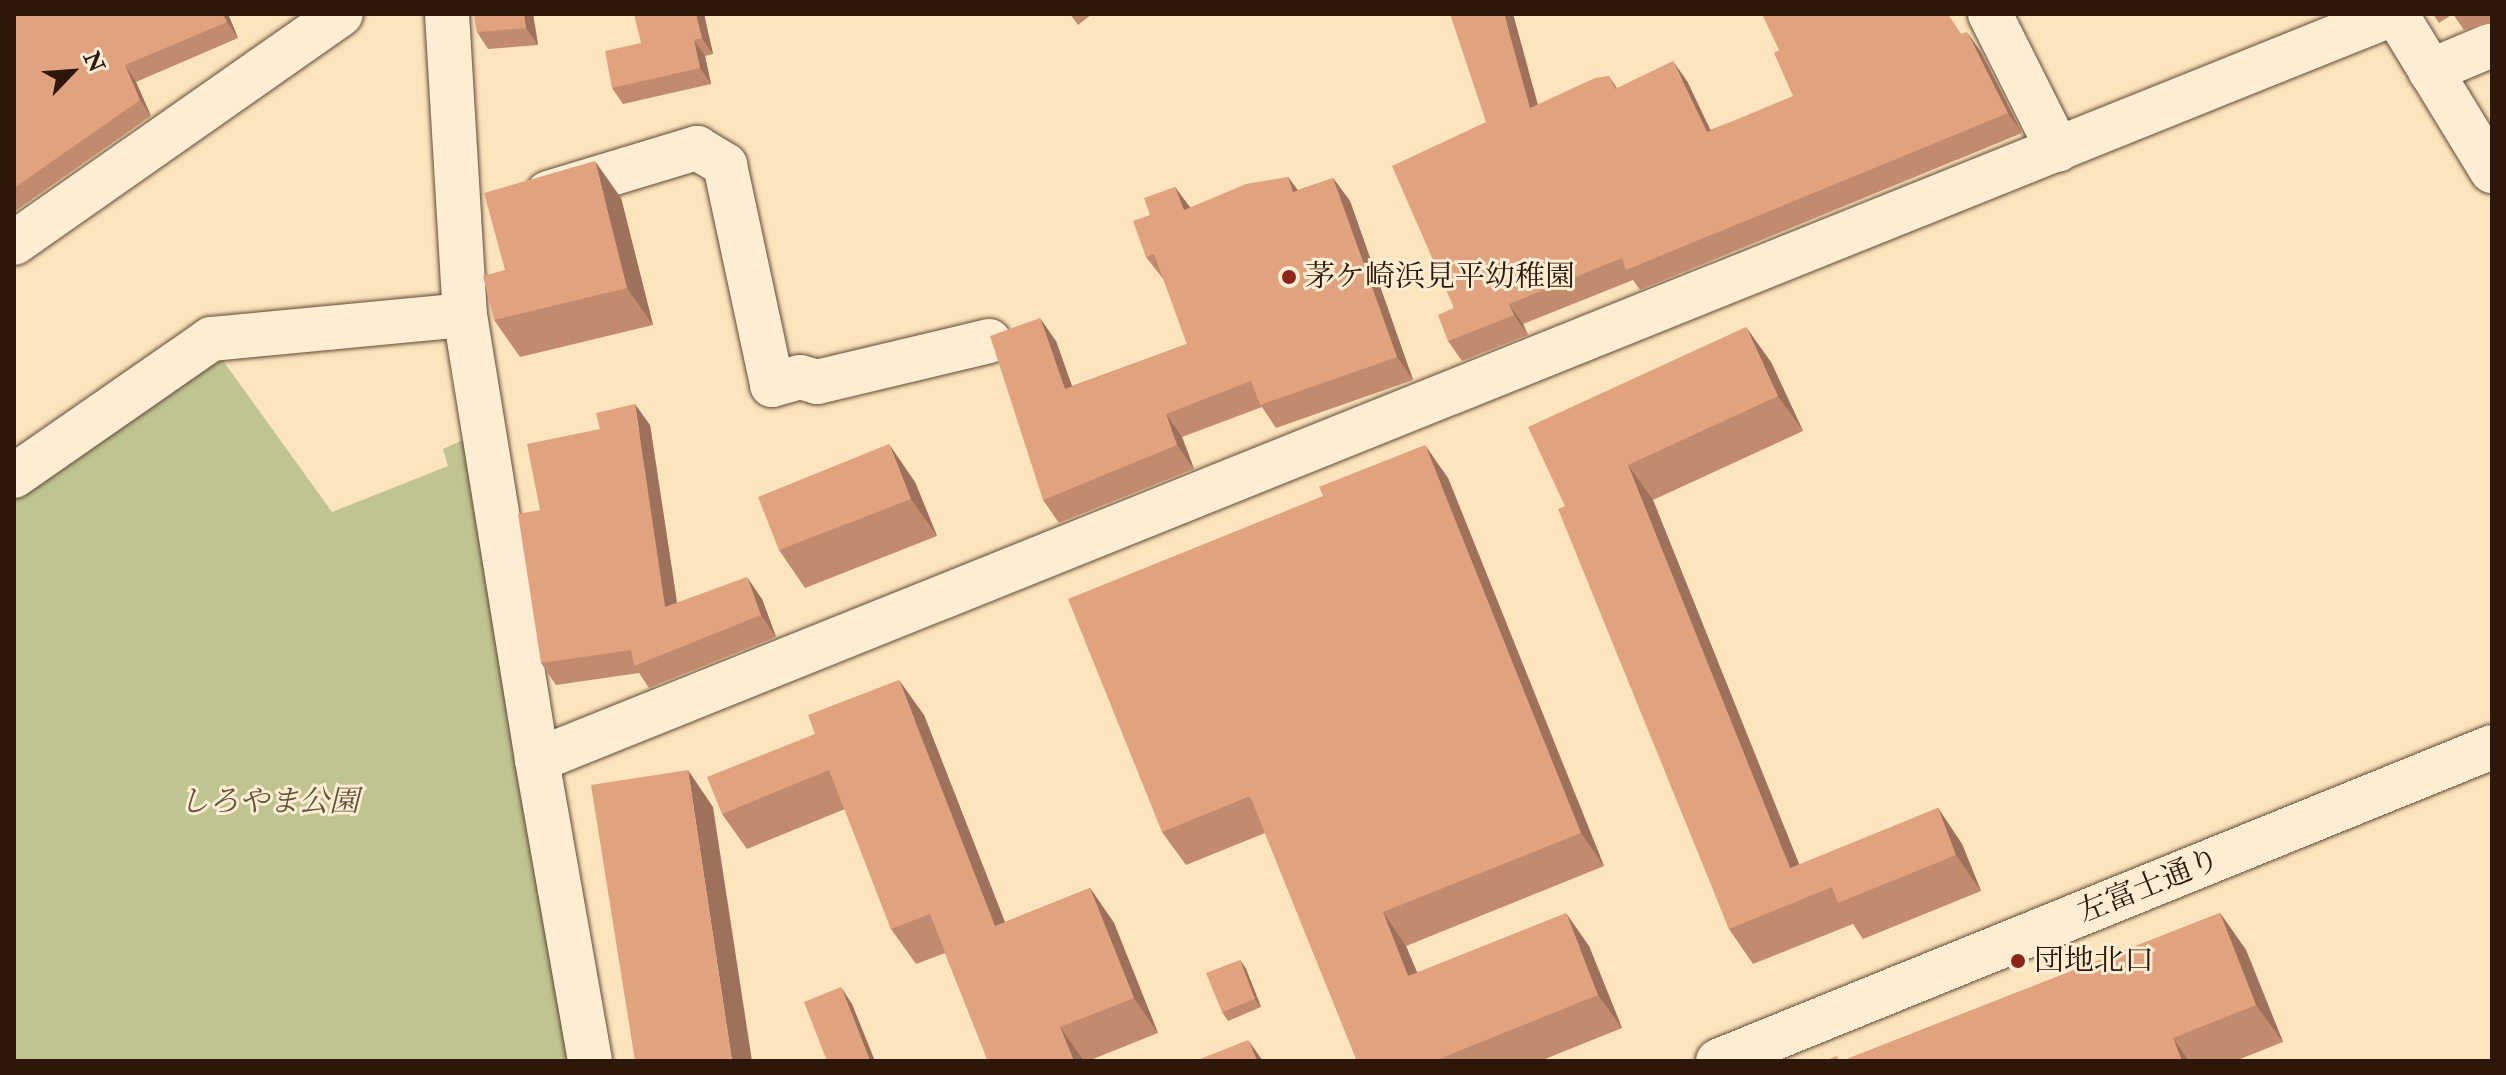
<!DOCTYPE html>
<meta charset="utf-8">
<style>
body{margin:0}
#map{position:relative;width:2506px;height:1075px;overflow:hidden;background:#fce4bc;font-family:"IM FELL Double Pica","Noto Serif JP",serif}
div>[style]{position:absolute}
.green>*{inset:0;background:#bfc491}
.roads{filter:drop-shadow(0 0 2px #614a36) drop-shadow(0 0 2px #614a36)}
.minor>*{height:44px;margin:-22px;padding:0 22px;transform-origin:22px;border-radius:22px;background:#fdedd3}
.tertiary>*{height:44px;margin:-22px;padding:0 22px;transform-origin:22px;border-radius:22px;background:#fdedd3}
.wall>*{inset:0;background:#c28b6e}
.shaded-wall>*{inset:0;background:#9e715a}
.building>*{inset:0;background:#e1a280}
.dots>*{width:22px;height:22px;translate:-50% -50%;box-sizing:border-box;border:4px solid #fdedd3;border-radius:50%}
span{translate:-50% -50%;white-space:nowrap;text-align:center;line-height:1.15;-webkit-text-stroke:6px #fdedd3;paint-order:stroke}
.poi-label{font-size:30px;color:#2d160a}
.left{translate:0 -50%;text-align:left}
.park-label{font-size:30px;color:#605339;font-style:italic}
.street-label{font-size:30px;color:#2d160a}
.frame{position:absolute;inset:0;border:16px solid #2d160a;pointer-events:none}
.north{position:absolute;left:32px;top:32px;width:80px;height:80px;-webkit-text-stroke:6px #fdedd3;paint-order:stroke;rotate:65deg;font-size:22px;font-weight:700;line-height:32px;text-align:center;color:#2d160a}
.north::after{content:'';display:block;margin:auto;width:28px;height:36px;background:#2d160a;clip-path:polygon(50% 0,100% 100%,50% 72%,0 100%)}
</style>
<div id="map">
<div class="green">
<i style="clip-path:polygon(216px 351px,332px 512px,448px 466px,443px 449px,470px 437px,572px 1061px,14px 1061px,14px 494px)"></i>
</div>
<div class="roads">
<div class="minor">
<i style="left:447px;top:14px;width:302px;rotate:86.6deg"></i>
<i style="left:465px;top:315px;width:451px;rotate:80.8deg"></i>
<i style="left:537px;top:760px;width:2000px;rotate:-21.9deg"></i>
<i style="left:1990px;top:14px;width:152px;rotate:63.4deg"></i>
<i style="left:2430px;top:71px;width:67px;rotate:-22.8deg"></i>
<i style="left:548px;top:193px;width:156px;rotate:-16.8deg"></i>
<i style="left:697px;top:148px;width:33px;rotate:31deg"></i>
<i style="left:725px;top:165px;width:225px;rotate:77.9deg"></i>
<i style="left:772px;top:385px;width:29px;rotate:-16deg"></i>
<i style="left:800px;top:377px;width:18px;rotate:16deg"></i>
<i style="left:817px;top:382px;width:177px;rotate:-13.4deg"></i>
<i style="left:14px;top:243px;width:399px;rotate:-35deg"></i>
<i style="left:14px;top:476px;width:240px;rotate:-34.8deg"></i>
<i style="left:211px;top:339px;width:255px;rotate:-5.4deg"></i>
<i style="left:537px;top:760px;width:306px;rotate:80deg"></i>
</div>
<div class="tertiary">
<i style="left:2396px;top:14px;width:184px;rotate:58.6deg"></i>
<i style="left:1718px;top:1061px;width:835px;rotate:-22.08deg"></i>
</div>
</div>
<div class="wall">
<i style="clip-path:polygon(14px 14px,228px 14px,238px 38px,136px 82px,151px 116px,14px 212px)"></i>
<i style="clip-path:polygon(474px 14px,533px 14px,538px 45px,488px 49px,477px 32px)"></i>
<i style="clip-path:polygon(704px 14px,713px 54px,705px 56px,711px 84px,623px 104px,612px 88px,641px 43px)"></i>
<i style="clip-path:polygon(1070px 14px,1092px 14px,1078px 25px)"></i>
<i style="clip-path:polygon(1513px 14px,1538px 105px,1609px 76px,1617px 88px,1687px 81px,1710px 130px,1962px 34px,1981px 52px,2022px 133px,1640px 290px,1633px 280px,1523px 324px,1528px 335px,1462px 361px,1448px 341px,1486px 122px)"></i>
<i style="clip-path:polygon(2433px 14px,2492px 14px,2492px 23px,2464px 30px,2453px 14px,2439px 23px)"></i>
<i style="clip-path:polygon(1288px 177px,1298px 190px,1333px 178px,1350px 201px,1413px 380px,1276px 428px,1262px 407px,1182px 437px,1194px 469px,1059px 523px,1043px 500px,1056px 341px,1072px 386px,1187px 344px,1164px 280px,1146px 257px,1150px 215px,1175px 187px,1190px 208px)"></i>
<i style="clip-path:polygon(621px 198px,653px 325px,520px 357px,494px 320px,505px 270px)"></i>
<i style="clip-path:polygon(1771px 362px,1803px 431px,1653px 500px,1799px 865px,1938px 808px,1962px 844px,1981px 891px,1863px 939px,1853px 924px,1753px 964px,1729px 929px,1565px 506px)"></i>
<i style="clip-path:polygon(650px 425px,677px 603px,762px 599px,776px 637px,649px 688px,639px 673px,556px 685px,541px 663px,540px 510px)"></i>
<i style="clip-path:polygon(1448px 478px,1604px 866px,1406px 946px,1417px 972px,1589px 946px,1622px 1028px,1540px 1061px,1357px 1061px,1265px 833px,1186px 865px,1162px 832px)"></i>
<i style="clip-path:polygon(915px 482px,937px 536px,805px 588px,779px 550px)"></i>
<i style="clip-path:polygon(924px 715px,1005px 922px,1090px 888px,1114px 923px,1158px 1033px,1088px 1061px,988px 1061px,945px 953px,916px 964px,891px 929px,845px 809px,747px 849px,722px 814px)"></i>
<i style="clip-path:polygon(2220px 913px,2246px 950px,2283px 1042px,2235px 1061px,1842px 1061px)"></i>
<i style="clip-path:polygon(1240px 960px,1246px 969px,1261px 1007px,1228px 1021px,1222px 1012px)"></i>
</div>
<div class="shaded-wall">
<i style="clip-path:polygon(223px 14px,228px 14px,238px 38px,227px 22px)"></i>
<i style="clip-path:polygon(524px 14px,533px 14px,538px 45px,526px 28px)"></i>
<i style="clip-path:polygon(696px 14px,704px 14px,713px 54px,702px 38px)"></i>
<i style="clip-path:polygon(1504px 14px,1513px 14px,1544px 128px,1530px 108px)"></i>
<i style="clip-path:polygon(1967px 32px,1981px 52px,2022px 133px,2008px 113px)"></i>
<i style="clip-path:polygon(694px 40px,705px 56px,711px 84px,700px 68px)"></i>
<i style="clip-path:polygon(1673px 61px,1687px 81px,1721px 152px,1707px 132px)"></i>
<i style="clip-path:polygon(125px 65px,136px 82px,151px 116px,140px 100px)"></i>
<i style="clip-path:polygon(595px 161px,621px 198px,653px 325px,627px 288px)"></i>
<i style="clip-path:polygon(1288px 177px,1305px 201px,1293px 192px)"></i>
<i style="clip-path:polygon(1333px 178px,1350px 201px,1413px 380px,1397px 357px)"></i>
<i style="clip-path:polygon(1175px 187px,1192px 210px,1184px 210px)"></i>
<i style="clip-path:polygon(1509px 304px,1523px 324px,1528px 335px,1514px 315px)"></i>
<i style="clip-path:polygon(1040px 318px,1056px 341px,1081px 412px,1065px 389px)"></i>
<i style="clip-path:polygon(1746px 327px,1771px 362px,1803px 431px,1778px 396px)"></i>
<i style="clip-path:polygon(635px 404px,650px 425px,681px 629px,665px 607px)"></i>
<i style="clip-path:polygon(1166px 414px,1182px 437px,1194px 469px,1177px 445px)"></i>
<i style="clip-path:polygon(889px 444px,915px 482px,937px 536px,911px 499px)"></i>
<i style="clip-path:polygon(1425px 445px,1448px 478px,1604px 866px,1581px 833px)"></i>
<i style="clip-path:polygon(1628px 465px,1653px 500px,1812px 896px,1790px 868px)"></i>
<i style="clip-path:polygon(747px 577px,762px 599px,776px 637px,761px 615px)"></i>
<i style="clip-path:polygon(899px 680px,924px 715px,1020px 961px,995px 926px)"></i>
<i style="clip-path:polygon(688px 770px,713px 807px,752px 1061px,732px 1061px)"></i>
<i style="clip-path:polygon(1938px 808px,1962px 844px,1981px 891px,1956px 855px)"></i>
<i style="clip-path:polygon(1090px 888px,1114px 923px,1158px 1033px,1134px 998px)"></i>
<i style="clip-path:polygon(1383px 912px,1406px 946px,1432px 1009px,1408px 976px)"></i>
<i style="clip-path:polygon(1566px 913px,1589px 946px,1622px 1028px,1598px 995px)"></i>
<i style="clip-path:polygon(2220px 913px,2246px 950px,2283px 1042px,2256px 1005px)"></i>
<i style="clip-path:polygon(1240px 960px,1246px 969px,1261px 1007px,1255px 999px)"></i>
<i style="clip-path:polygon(841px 987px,852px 1004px,875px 1061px,870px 1061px)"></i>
<i style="clip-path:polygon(1060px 1027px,1084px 1061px,1074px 1061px)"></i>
<i style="clip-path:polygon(2173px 1038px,2189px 1061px,2182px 1061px)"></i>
<i style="clip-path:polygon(1248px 1040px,1263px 1061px,1257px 1061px)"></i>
</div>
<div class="building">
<i style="clip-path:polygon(14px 14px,223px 14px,227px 22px,125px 65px,140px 100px,14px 188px)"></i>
<i style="clip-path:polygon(474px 14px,524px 14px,526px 28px,477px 32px)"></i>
<i style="clip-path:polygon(634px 14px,696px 14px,702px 38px,694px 40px,700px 68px,612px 88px,605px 51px,641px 43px)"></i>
<i style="clip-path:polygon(1450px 14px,1504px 14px,1530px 108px,1595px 78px,1609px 76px,1615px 89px,1673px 61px,1707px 132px,1793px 96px,1774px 53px,1779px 50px,1762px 14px,1948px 14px,1961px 34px,1967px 32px,2008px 113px,1626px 270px,1622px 258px,1509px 304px,1514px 315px,1448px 341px,1438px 315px,1454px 308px,1392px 166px,1486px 122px)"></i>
<i style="clip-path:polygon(595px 161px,627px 288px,494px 320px,483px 276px,505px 270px,484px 193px)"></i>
<i style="clip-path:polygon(1288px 177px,1293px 192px,1333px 178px,1397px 357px,1260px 405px,1251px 381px,1166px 414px,1177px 445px,1043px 500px,990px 336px,1040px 318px,1065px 389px,1187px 344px,1154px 254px,1146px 257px,1133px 221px,1150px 215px,1144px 198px,1175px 187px,1184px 210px,1246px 184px)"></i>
<i style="clip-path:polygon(1746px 327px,1778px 396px,1628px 465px,1790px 868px,1938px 808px,1956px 855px,1838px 903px,1832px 887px,1729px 929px,1558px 509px,1565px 506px,1528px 427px)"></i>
<i style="clip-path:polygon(635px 404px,665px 607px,747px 577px,761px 615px,634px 666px,631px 650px,541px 663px,518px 514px,540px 510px,527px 444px,600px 429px,596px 413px)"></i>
<i style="clip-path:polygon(889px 444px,911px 499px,779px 550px,758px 497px)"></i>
<i style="clip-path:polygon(1425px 445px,1581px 833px,1383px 912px,1408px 976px,1566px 913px,1598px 995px,1434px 1061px,1357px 1061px,1250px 796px,1162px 832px,1068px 599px,1323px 496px,1319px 487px)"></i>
<i style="clip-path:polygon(899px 680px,995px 926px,1090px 888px,1134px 998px,1060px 1027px,1074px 1061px,988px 1061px,930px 914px,891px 929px,829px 770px,722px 814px,707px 777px,815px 734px,808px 715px)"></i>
<i style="clip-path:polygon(688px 770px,732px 1061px,635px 1061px,591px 785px)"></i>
<i style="clip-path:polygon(2220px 913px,2256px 1005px,2173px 1038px,2182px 1061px,1842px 1061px)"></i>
<i style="clip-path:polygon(1240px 960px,1255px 999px,1222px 1012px,1206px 973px)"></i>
<i style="clip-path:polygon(841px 987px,870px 1061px,827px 1061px,804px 1002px)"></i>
<i style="clip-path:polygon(1248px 1040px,1257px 1061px,1195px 1061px)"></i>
<i style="clip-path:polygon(1837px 1056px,1839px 1061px,1824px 1061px)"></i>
</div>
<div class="dots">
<i style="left:1289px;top:277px;background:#8f2418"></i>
<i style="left:2018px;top:961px;background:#8f2418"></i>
</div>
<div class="poi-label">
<span class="left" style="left:1305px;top:277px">茅ケ崎浜見平幼稚園</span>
<span class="left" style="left:2034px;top:961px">団地北口</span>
</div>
<div class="park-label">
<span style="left:269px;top:802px">しろやま公園</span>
</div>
<div class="street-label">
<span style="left:2149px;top:886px;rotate:-22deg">左富士通り</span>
</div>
<div class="frame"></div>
<div class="north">N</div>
</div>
